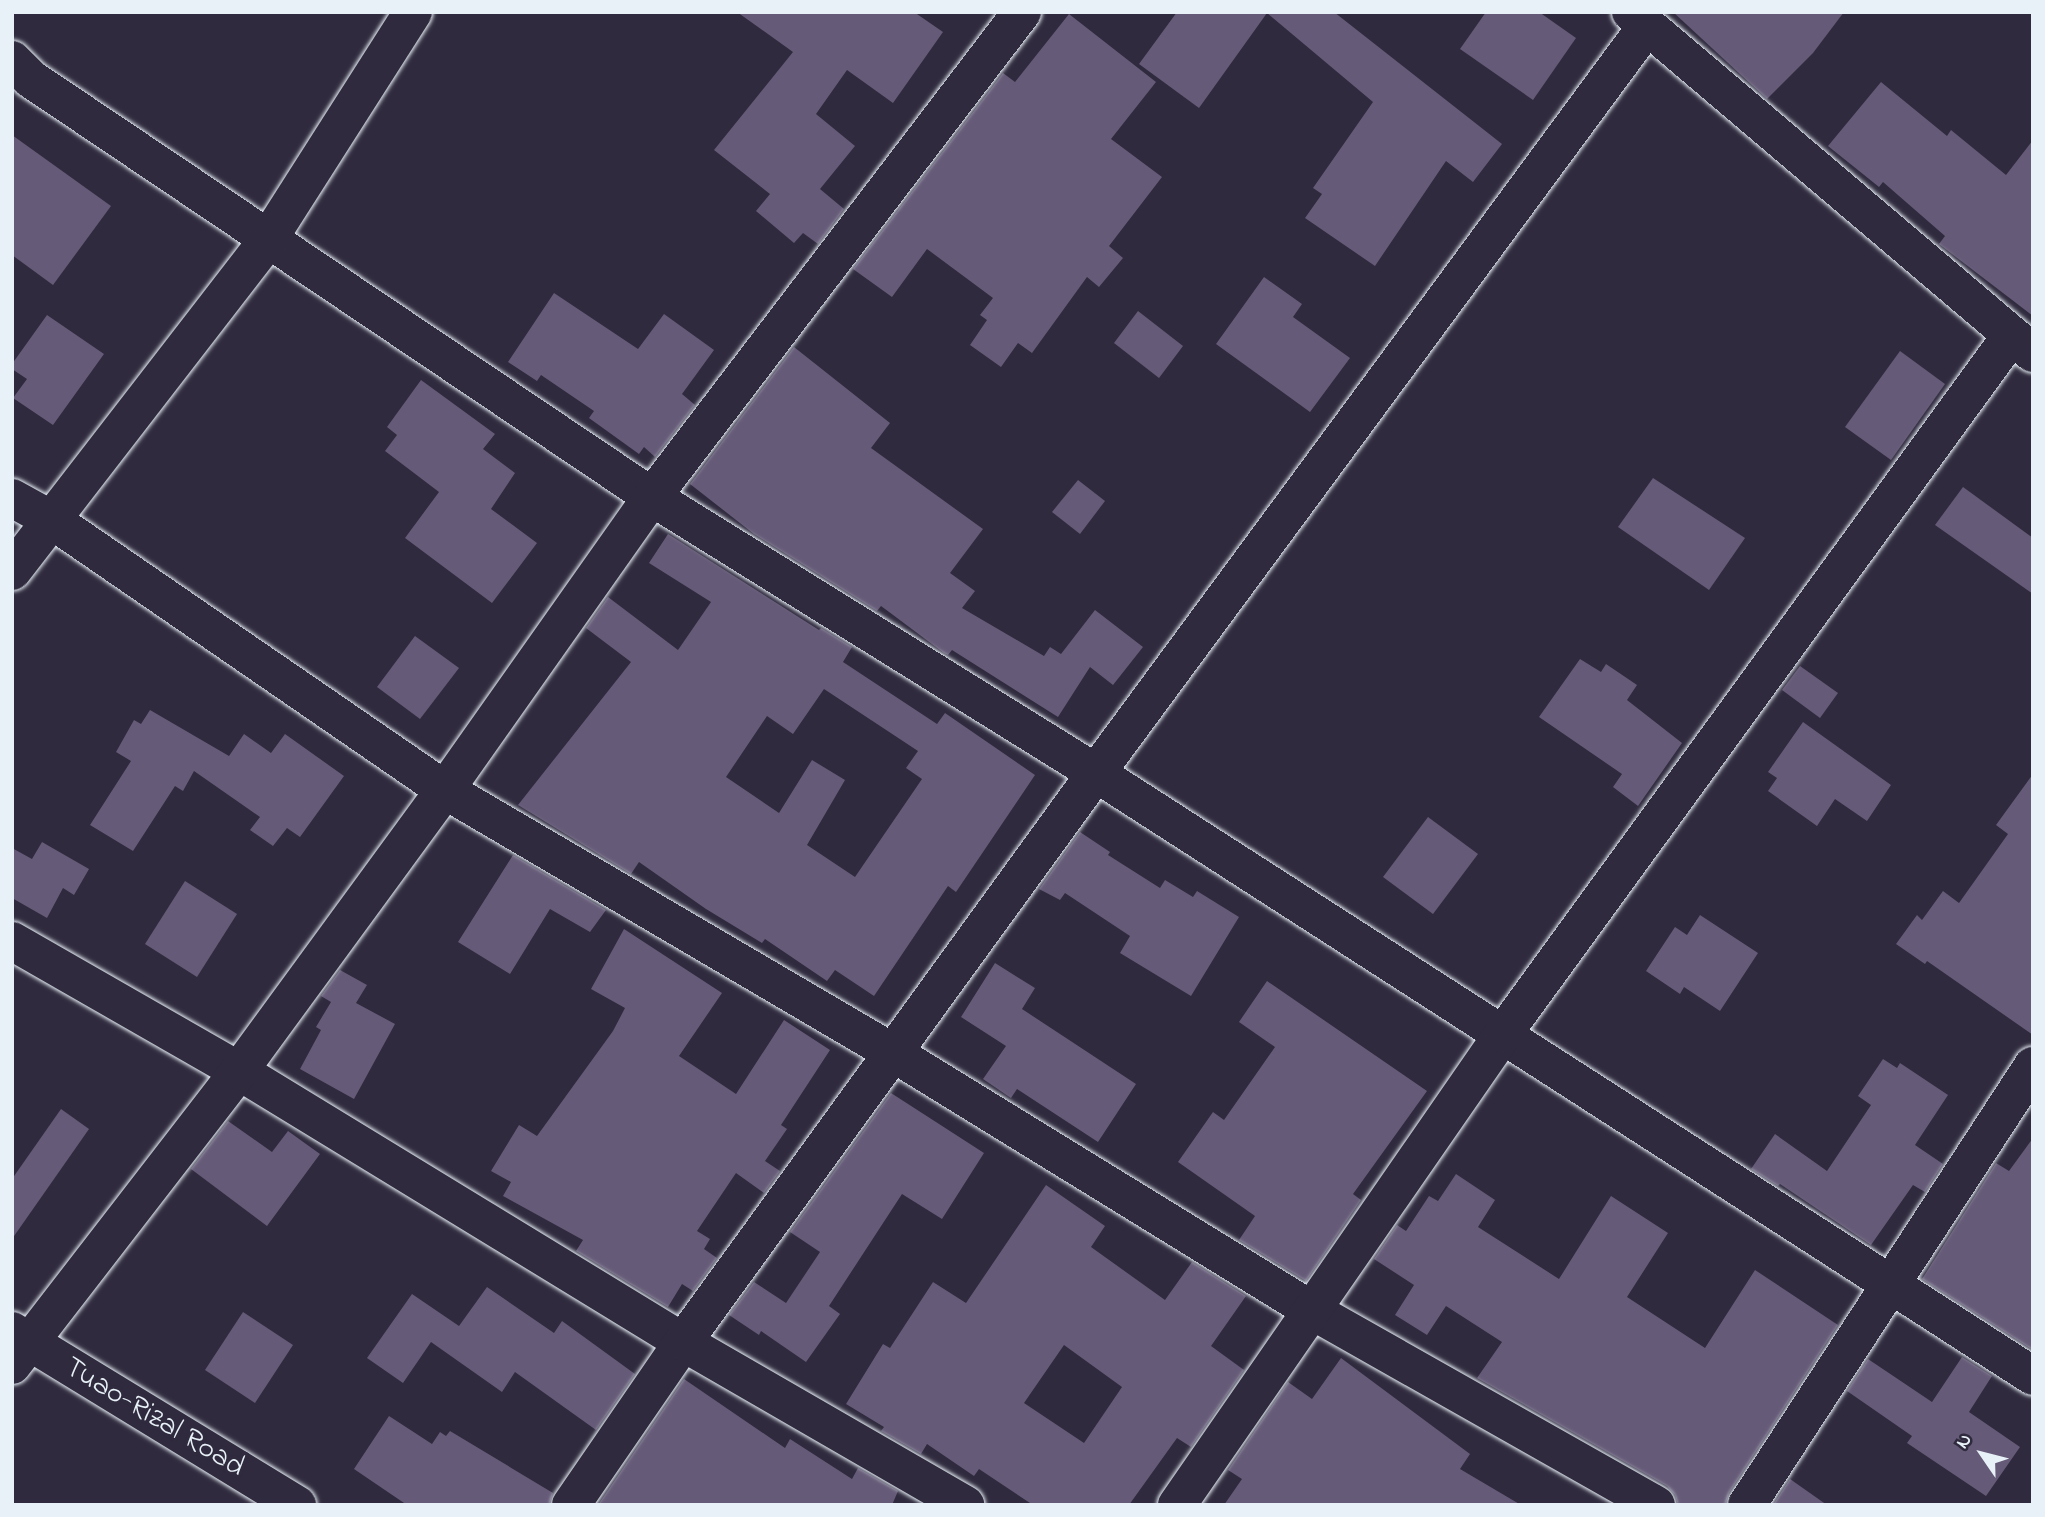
<!DOCTYPE html>
<style>
body{margin:0}
#map{position:relative;width:2045px;height:1517px;overflow:hidden;background:#2f2a3d;font-family:"Indie Flower",sans-serif}
div>[style]{position:absolute}
.building>*{inset:0;background:#655a77}
.roads{filter:drop-shadow(0 0 2px #e8f1f8) drop-shadow(0 0 2px #e8f1f8)}
.minor>*{height:38px;margin:-19px;padding:0 19px;transform-origin:19px;border-radius:19px;background:#2f2a3d}
.major>*{height:38px;margin:-19px;padding:0 19px;transform-origin:19px;border-radius:19px;background:#2f2a3d}
span{translate:-50% -50%;white-space:nowrap;text-align:center;line-height:1.15;-webkit-text-stroke:7px #2f2a3d;paint-order:stroke}
.street-label{font-size:30px;color:#e8f1f8}
.frame{position:absolute;inset:0;border:14px solid #e8f1f8;pointer-events:none}
.north{position:absolute;left:1947px;top:1419px;width:70px;height:70px;-webkit-text-stroke:5px #2f2a3d;paint-order:stroke;rotate:305deg;font-size:19px;font-weight:700;line-height:28px;text-align:center;color:#e8f1f8}
.north::after{content:'';display:block;margin:auto;width:24px;height:32px;background:#e8f1f8;clip-path:polygon(50% 0,100% 100%,50% 72%,0 100%)}
</style>
<div id="map">
<div class="building">
<i style="clip-path:polygon(737px 12px,914px 12px,943px 32px,893px 103px,847px 70px,816px 114px,855px 146px,820px 189px,844px 209px,818px 244px,803px 233px,794px 243px,756px 211px,770px 194px,714px 150px,793px 52px)"></i>
<i style="clip-path:polygon(1177px 12px,1334px 12px,1502px 144px,1473px 182px,1446px 161px,1375px 266px,1305px 218px,1322px 194px,1313px 188px,1373px 102px,1267px 13px,1199px 108px,1139px 64px)"></i>
<i style="clip-path:polygon(1486px 12px,1539px 12px,1576px 38px,1533px 100px,1460px 49px)"></i>
<i style="clip-path:polygon(1673px 12px,1844px 12px,1813px 53px,1767px 99px)"></i>
<i style="clip-path:polygon(1069px 14px,1156px 82px,1111px 139px,1162px 177px,1109px 246px,1123px 258px,1099px 287px,1087px 277px,1032px 353px,1018px 343px,1001px 367px,970px 345px,987px 320px,980px 315px,993px 298px,927px 249px,892px 297px,853px 269px,1003px 73px,1015px 82px)"></i>
<i style="clip-path:polygon(1881px 82px,1947px 136px,1951px 130px,2006px 175px,2033px 140px,2033px 316px,1939px 244px,1945px 236px,1883px 182px,1879px 187px,1828px 146px)"></i>
<i style="clip-path:polygon(12px 135px,111px 206px,53px 285px,12px 255px)"></i>
<i style="clip-path:polygon(1264px 277px,1302px 304px,1293px 317px,1350px 358px,1310px 412px,1216px 344px)"></i>
<i style="clip-path:polygon(554px 293px,638px 349px,664px 314px,714px 350px,682px 394px,695px 405px,655px 457px,644px 447px,639px 454px,589px 418px,594px 411px,541px 375px,537px 381px,508px 362px)"></i>
<i style="clip-path:polygon(1138px 311px,1183px 346px,1159px 378px,1114px 343px)"></i>
<i style="clip-path:polygon(47px 315px,104px 354px,53px 425px,13px 398px,27px 379px,12px 369px,12px 364px)"></i>
<i style="clip-path:polygon(794px 347px,890px 423px,871px 448px,983px 529px,950px 573px,975px 591px,962px 608px,1044px 656px,1050px 647px,1061px 654px,1095px 610px,1143px 647px,1113px 685px,1090px 667px,1058px 717px,952px 650px,948px 655px,944px 653px,881px 606px,877px 611px,754px 534px,690px 484px)"></i>
<i style="clip-path:polygon(1900px 351px,1945px 384px,1891px 460px,1845px 427px)"></i>
<i style="clip-path:polygon(421px 380px,495px 434px,483px 449px,515px 473px,491px 509px,537px 543px,492px 603px,405px 538px,439px 492px,385px 451px,397px 435px,387px 427px)"></i>
<i style="clip-path:polygon(1653px 478px,1745px 538px,1709px 590px,1618px 527px)"></i>
<i style="clip-path:polygon(1078px 480px,1105px 501px,1080px 534px,1052px 512px)"></i>
<i style="clip-path:polygon(1963px 487px,2033px 538px,2033px 594px,1935px 525px)"></i>
<i style="clip-path:polygon(evenodd,668px 534px,819px 630px,821px 628px,852px 647px,843px 662px,937px 724px,945px 713px,1035px 775px,956px 892px,948px 886px,874px 996px,835px 970px,827px 981px,765px 939px,762px 943px,706px 909px,639px 862px,631px 874px,518px 805px,631px 662px,586px 628px,608px 597px,678px 650px,711px 602px,649px 563px,668px 534px,824px 689px,918px 751px,906px 768px,922px 779px,855px 877px,807px 845px,845px 780px,812px 760px,779px 813px,726px 777px,767px 716px,793px 734px,824px 689px)"></i>
<i style="clip-path:polygon(415px 636px,459px 668px,420px 719px,377px 687px)"></i>
<i style="clip-path:polygon(1580px 659px,1601px 672px,1606px 664px,1637px 685px,1627px 700px,1682px 743px,1638px 806px,1613px 787px,1622px 774px,1539px 717px)"></i>
<i style="clip-path:polygon(1800px 666px,1838px 693px,1820px 718px,1782px 690px)"></i>
<i style="clip-path:polygon(150px 710px,229px 756px,244px 734px,271px 753px,285px 734px,344px 776px,300px 837px,287px 828px,273px 846px,250px 830px,260px 817px,194px 771px,183px 791px,175px 786px,133px 851px,90px 825px,131px 761px,116px 752px,134px 720px,141px 724px)"></i>
<i style="clip-path:polygon(1803px 722px,1891px 785px,1867px 821px,1835px 799px,1817px 826px,1768px 791px,1777px 778px,1768px 772px)"></i>
<i style="clip-path:polygon(2033px 774px,2033px 1035px,1927px 961px,1925px 964px,1896px 944px,1917px 915px,1922px 920px,1943px 891px,1959px 903px,2008px 834px,1996px 825px)"></i>
<i style="clip-path:polygon(1428px 817px,1478px 854px,1433px 914px,1383px 877px)"></i>
<i style="clip-path:polygon(1080px 832px,1110px 852px,1108px 855px,1160px 888px,1165px 880px,1193px 897px,1197px 891px,1239px 917px,1191px 996px,1120px 953px,1130px 936px,1065px 893px,1060px 900px,1039px 889px)"></i>
<i style="clip-path:polygon(42px 842px,89px 869px,74px 895px,63px 888px,47px 918px,12px 898px,12px 848px,32px 859px)"></i>
<i style="clip-path:polygon(513px 855px,606px 910px,590px 932px,550px 909px,510px 974px,458px 942px)"></i>
<i style="clip-path:polygon(185px 881px,237px 914px,197px 977px,145px 944px)"></i>
<i style="clip-path:polygon(1700px 915px,1758px 953px,1720px 1011px,1684px 987px,1680px 994px,1646px 971px,1675px 927px,1687px 935px)"></i>
<i style="clip-path:polygon(624px 929px,722px 993px,679px 1056px,736px 1094px,784px 1020px,830px 1050px,781px 1125px,787px 1129px,765px 1161px,780px 1171px,764px 1193px,736px 1173px,697px 1231px,710px 1239px,704px 1249px,717px 1258px,693px 1291px,682px 1284px,668px 1307px,576px 1251px,583px 1240px,503px 1196px,511px 1182px,491px 1171px,519px 1125px,537px 1136px,613px 1031px,625px 1008px,591px 989px)"></i>
<i style="clip-path:polygon(995px 963px,1035px 988px,1022px 1009px,1136px 1084px,1098px 1142px,1017px 1089px,1011px 1098px,983px 1079px,1006px 1046px,961px 1017px)"></i>
<i style="clip-path:polygon(340px 970px,367px 985px,356px 1003px,395px 1024px,354px 1099px,300px 1069px,321px 1030px,316px 1027px,331px 1002px,321px 996px)"></i>
<i style="clip-path:polygon(1267px 981px,1427px 1091px,1353px 1194px,1361px 1200px,1306px 1281px,1239px 1240px,1255px 1216px,1178px 1162px,1213px 1112px,1224px 1120px,1275px 1047px,1239px 1022px)"></i>
<i style="clip-path:polygon(1883px 1059px,1897px 1068px,1900px 1063px,1948px 1095px,1915px 1145px,1943px 1164px,1925px 1192px,1913px 1185px,1871px 1245px,1780px 1184px,1778px 1186px,1751px 1169px,1775px 1134px,1827px 1171px,1871px 1105px,1858px 1096px)"></i>
<i style="clip-path:polygon(891px 1093px,984px 1153px,942px 1219px,902px 1194px,829px 1306px,840px 1314px,806px 1362px,761px 1331px,759px 1335px,729px 1315px,754px 1282px,786px 1303px,820px 1252px,790px 1232px)"></i>
<i style="clip-path:polygon(61px 1109px,89px 1129px,12px 1239px,12px 1179px)"></i>
<i style="clip-path:polygon(228px 1121px,272px 1152px,288px 1131px,320px 1154px,267px 1226px,191px 1169px)"></i>
<i style="clip-path:polygon(2033px 1138px,2033px 1350px,1922px 1279px,1996px 1163px,2009px 1171px)"></i>
<i style="clip-path:polygon(1456px 1174px,1495px 1200px,1478px 1227px,1559px 1279px,1611px 1196px,1668px 1233px,1627px 1297px,1705px 1348px,1755px 1270px,1838px 1325px,1729px 1493px,1725px 1505px,1678px 1505px,1675px 1495px,1667px 1486px,1477px 1378px,1502px 1342px,1446px 1306px,1427px 1335px,1395px 1315px,1414px 1285px,1374px 1259px,1397px 1225px,1406px 1231px,1429px 1196px,1438px 1201px)"></i>
<i style="clip-path:polygon(evenodd,1046px 1185px,1105px 1226px,1091px 1247px,1165px 1300px,1192px 1262px,1246px 1296px,1211px 1346px,1244px 1370px,1191px 1447px,1177px 1438px,1129px 1505px,1033px 1505px,979px 1469px,974px 1476px,927px 1444px,921px 1454px,881px 1431px,884px 1427px,846px 1404px,883px 1344px,890px 1348px,933px 1282px,966px 1303px,1046px 1185px,1064px 1345px,1122px 1387px,1084px 1443px,1024px 1403px,1064px 1345px)"></i>
<i style="clip-path:polygon(487px 1287px,554px 1333px,562px 1321px,635px 1374px,596px 1430px,515px 1372px,502px 1392px,431px 1342px,403px 1383px,367px 1358px,412px 1294px,459px 1326px)"></i>
<i style="clip-path:polygon(243px 1312px,293px 1345px,255px 1403px,205px 1370px)"></i>
<i style="clip-path:polygon(1962px 1357px,1992px 1376px,1969px 1412px,2020px 1447px,1986px 1496px,1907px 1443px,1912px 1436px,1847px 1391px,1868px 1359px,1932px 1402px)"></i>
<i style="clip-path:polygon(1341px 1358px,1470px 1454px,1460px 1469px,1521px 1505px,1224px 1505px,1242px 1479px,1228px 1470px,1288px 1382px,1312px 1399px)"></i>
<i style="clip-path:polygon(684px 1379px,785px 1448px,790px 1439px,852px 1479px,858px 1468px,898px 1491px,892px 1505px,598px 1505px)"></i>
<i style="clip-path:polygon(389px 1416px,432px 1444px,440px 1432px,446px 1436px,450px 1431px,553px 1493px,549px 1505px,407px 1505px,354px 1469px)"></i>
<i style="clip-path:polygon(1790px 1479px,1827px 1505px,1773px 1505px)"></i>
</div>
<div class="roads">
<div class="minor">
<i style="left:1631px;top:12px;width:527px;rotate:40.31deg"></i>
<i style="left:12px;top:60px;width:27px;rotate:45deg"></i>
<i style="left:31px;top:79px;width:749px;rotate:33.94deg"></i>
<i style="left:652px;top:497px;width:523px;rotate:31.87deg"></i>
<i style="left:1096px;top:773px;width:1114px;rotate:32.76deg"></i>
<i style="left:12px;top:498px;width:46px;rotate:28.8deg"></i>
<i style="left:52px;top:520px;width:477px;rotate:34.5deg"></i>
<i style="left:445px;top:790px;width:522px;rotate:30.4deg"></i>
<i style="left:895px;top:1054px;width:491px;rotate:31.6deg"></i>
<i style="left:1313px;top:1311px;width:394px;rotate:29.5deg"></i>
<i style="left:12px;top:571px;width:421px;rotate:-52.3deg"></i>
<i style="left:269px;top:238px;width:268px;rotate:-57.5deg"></i>
<i style="left:12px;top:941px;width:262px;rotate:29.8deg"></i>
<i style="left:239px;top:1071px;width:520px;rotate:31.4deg"></i>
<i style="left:683px;top:1342px;width:326px;rotate:30deg"></i>
<i style="left:12px;top:1365px;width:371px;rotate:-52.3deg"></i>
<i style="left:239px;top:1071px;width:348px;rotate:-53.8deg"></i>
<i style="left:445px;top:790px;width:359px;rotate:-54.8deg"></i>
<i style="left:652px;top:497px;width:610px;rotate:-52.66deg"></i>
<i style="left:571px;top:1505px;width:198px;rotate:-55.5deg"></i>
<i style="left:683px;top:1342px;width:703px;rotate:-54.03deg"></i>
<i style="left:1096px;top:773px;width:928px;rotate:-53.59deg"></i>
<i style="left:1177px;top:1505px;width:573px;rotate:-55.31deg"></i>
<i style="left:1503px;top:1034px;width:863px;rotate:-53.95deg"></i>
<i style="left:1747px;top:1505px;width:524px;rotate:-56.92deg"></i>
</div>
<div class="major">
<i style="left:12px;top:1331px;width:334px;rotate:31.4deg"></i>
</div>
</div>
<div class="street-label">
<span style="left:154px;top:1418px;rotate:31deg">Tuao-Rizal Road</span>
</div>
<div class="frame"></div>
<div class="north">N</div>
</div>
